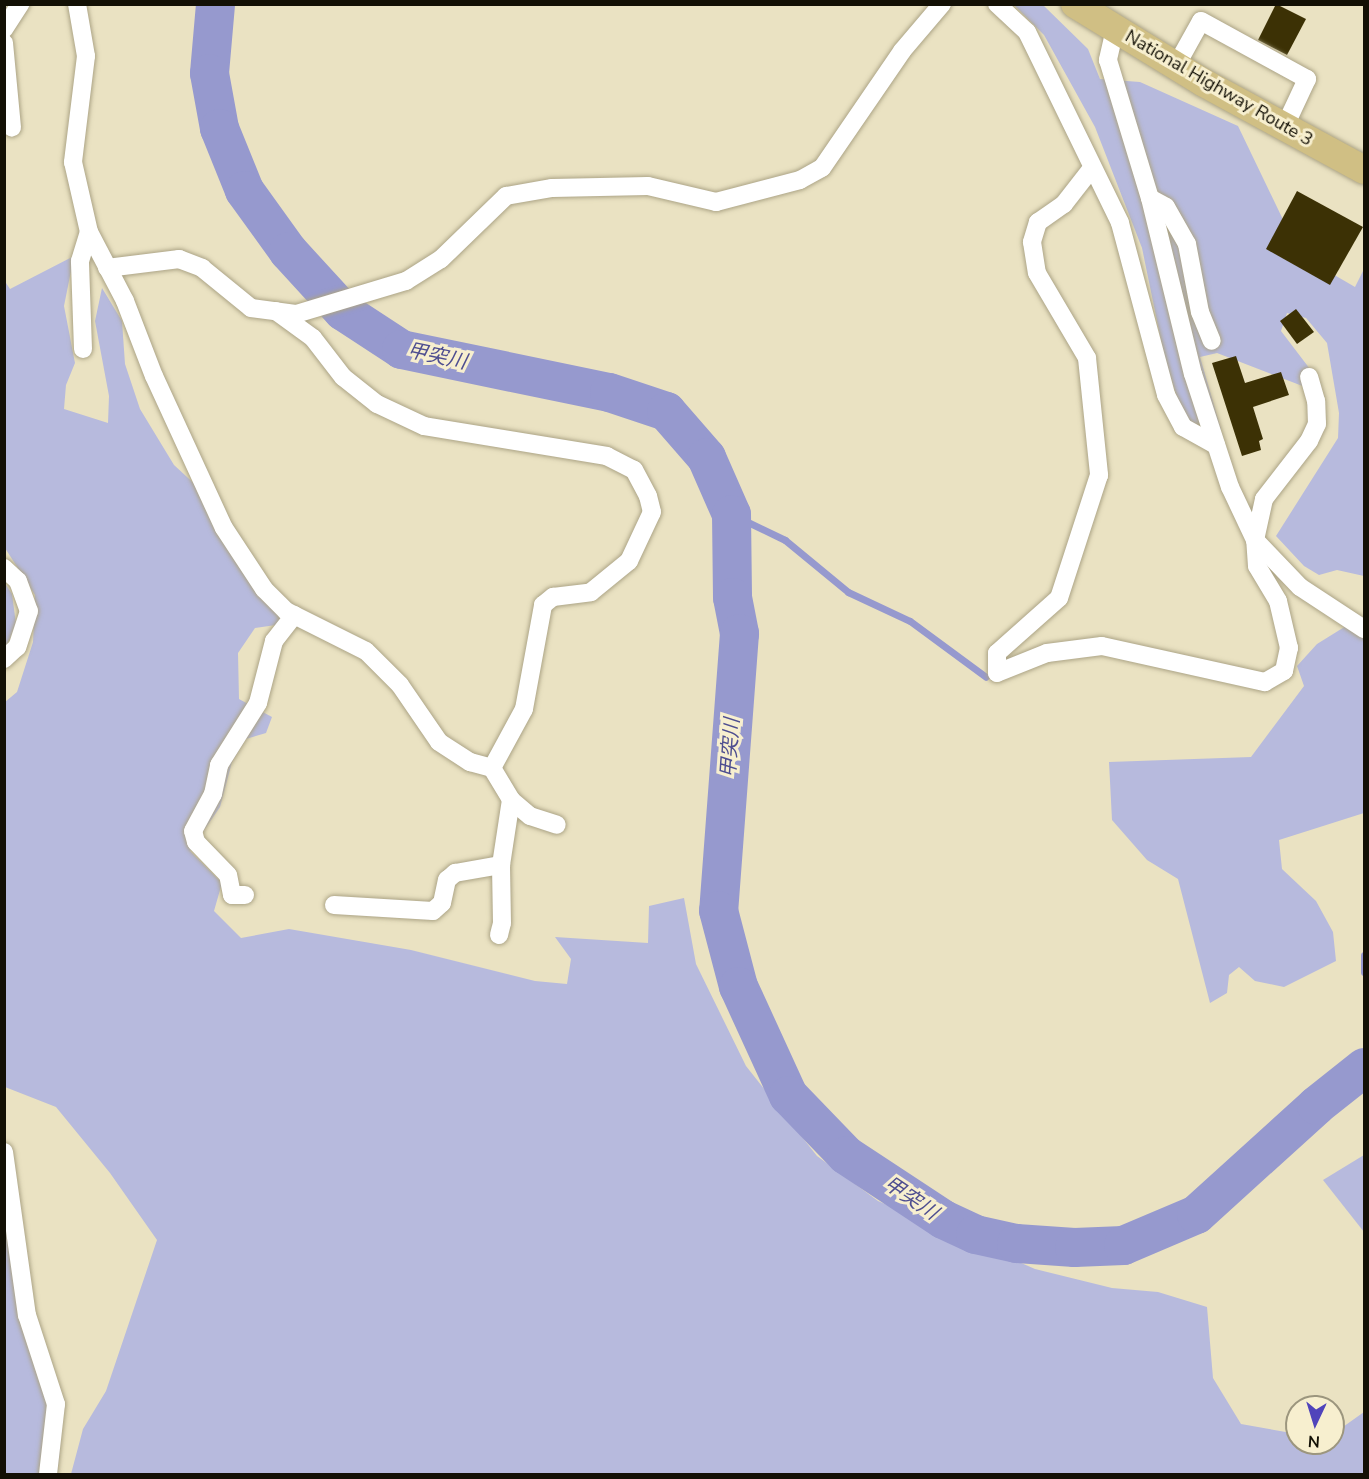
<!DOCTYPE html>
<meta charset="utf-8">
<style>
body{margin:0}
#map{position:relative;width:1369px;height:1479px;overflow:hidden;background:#eae2c2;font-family:"Nunito Sans","Noto Sans JP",sans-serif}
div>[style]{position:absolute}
.green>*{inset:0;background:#b7badd}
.stream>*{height:7px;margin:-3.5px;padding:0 3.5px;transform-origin:3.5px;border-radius:3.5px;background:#9699ce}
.river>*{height:39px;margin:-19.5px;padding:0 19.5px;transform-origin:19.5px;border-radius:19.5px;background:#9699ce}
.building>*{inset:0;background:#3c3105}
.roads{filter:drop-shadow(0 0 2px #aca486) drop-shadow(0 0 2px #aca486)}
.minor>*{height:18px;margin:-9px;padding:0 9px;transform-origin:9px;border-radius:9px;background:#fff}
.trunk>*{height:28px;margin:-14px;padding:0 14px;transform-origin:14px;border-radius:14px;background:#d0bf84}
span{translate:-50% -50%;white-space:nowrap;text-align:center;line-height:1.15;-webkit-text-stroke:6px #f7efcf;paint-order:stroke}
.street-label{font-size:18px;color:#131005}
.water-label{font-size:20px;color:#4e4e90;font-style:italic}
.frame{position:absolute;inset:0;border:6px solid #131005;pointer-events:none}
.north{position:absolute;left:1285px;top:1395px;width:60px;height:60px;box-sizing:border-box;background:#f7efcf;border:2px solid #9c967e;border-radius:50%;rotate:184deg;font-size:16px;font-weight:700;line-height:24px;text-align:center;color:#131005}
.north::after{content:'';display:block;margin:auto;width:21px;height:27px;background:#5044bb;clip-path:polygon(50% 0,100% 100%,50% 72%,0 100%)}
</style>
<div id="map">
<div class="green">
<i style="clip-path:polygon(1014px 5px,1043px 5px,1088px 49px,1100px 79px,1140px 82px,1238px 126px,1300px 255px,1355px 287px,1364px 269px,1364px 576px,1337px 570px,1319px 575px,1304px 566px,1276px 536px,1338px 438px,1339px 413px,1327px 343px,1306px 318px,1287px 313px,1281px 331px,1313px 373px,1305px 387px,1217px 353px,1200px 357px,1221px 429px,1205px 447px,1183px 416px,1165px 360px,1142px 248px,1095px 127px,1044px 35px)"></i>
<i style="clip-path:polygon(74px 256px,64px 306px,75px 363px,66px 385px,64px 409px,108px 423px,109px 396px,95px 321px,102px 288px,122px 321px,125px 364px,140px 409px,174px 465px,225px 512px,290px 623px,255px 628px,238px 653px,239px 699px,272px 717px,266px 733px,246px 739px,232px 762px,220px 807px,190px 851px,222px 883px,214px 911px,241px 938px,289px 929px,411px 950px,535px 981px,567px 984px,571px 959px,555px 937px,648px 943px,649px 906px,684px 898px,696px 964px,746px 1066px,817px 1156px,878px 1201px,1035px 1269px,1112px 1288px,1158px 1292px,1207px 1307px,1213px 1378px,1241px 1424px,1297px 1434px,1297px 1443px,1333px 1443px,1333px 1434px,1364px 1412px,1364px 1474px,71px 1474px,83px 1429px,106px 1391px,157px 1240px,110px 1173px,56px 1107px,5px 1087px,5px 702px,17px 692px,33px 642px,35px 595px,5px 548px,4px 280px,10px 289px)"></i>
<i style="clip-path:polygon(4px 582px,12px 594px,16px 624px,4px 652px)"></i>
<i style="clip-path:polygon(1346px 626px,1364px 635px,1364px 813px,1279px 840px,1282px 869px,1316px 901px,1333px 932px,1336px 961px,1284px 987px,1255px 981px,1239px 967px,1229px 975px,1227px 993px,1210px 1003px,1178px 879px,1147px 860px,1112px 820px,1109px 762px,1251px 757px,1304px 686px,1297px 666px,1317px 644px)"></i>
<i style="clip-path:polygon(4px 1140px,19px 1199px,27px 1274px,55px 1406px,60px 1453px,57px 1474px,5px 1474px)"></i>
<i style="clip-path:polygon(1364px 1155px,1364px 1232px,1323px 1180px)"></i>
</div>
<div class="stream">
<i style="left:731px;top:514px;width:60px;rotate:25.7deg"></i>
<i style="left:785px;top:540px;width:82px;rotate:39.5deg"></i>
<i style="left:848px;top:592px;width:68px;rotate:25.1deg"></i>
<i style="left:910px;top:621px;width:94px;rotate:36.4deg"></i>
<i style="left:1364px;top:955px;width:17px;rotate:90deg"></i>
</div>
<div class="river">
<i style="left:215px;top:4px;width:69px;rotate:95deg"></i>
<i style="left:209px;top:73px;width:56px;rotate:79.7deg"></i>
<i style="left:219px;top:128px;width:67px;rotate:68deg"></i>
<i style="left:244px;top:190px;width:75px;rotate:54.2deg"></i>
<i style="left:288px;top:251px;width:81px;rotate:47.5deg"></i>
<i style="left:343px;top:311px;width:69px;rotate:33.2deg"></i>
<i style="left:401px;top:349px;width:212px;rotate:11.7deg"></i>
<i style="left:609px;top:392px;width:60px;rotate:18.4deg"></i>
<i style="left:666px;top:411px;width:61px;rotate:49deg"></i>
<i style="left:706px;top:457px;width:62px;rotate:66.3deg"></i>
<i style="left:731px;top:514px;width:83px;rotate:89.3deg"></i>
<i style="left:732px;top:597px;width:37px;rotate:79deg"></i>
<i style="left:739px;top:633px;width:278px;rotate:94.3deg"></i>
<i style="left:718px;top:910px;width:79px;rotate:75.3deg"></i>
<i style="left:738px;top:986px;width:120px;rotate:65.4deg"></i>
<i style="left:788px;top:1095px;width:83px;rotate:46deg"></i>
<i style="left:846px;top:1155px;width:116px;rotate:33.4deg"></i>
<i style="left:943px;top:1219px;width:35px;rotate:25deg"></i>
<i style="left:975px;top:1234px;width:42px;rotate:12.4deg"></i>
<i style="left:1016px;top:1243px;width:58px;rotate:3.9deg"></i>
<i style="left:1074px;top:1247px;width:49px;rotate:-2.3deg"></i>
<i style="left:1123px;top:1245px;width:79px;rotate:-23deg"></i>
<i style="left:1196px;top:1214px;width:162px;rotate:-42.2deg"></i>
<i style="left:1316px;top:1105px;width:61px;rotate:-38.4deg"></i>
</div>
<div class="building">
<i style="clip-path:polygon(1276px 4px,1306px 19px,1287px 55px,1258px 40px)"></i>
<i style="clip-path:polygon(1297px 191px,1363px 227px,1330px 285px,1266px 249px)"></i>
<i style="clip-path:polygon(1296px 309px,1314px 332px,1297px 344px,1280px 321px)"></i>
<i style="clip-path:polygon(1236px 356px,1245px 383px,1281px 372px,1289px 395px,1253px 407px,1263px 439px,1259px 441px,1261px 450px,1242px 456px,1212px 363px)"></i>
</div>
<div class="roads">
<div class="minor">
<i style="left:77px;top:4px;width:53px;rotate:80.2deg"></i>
<i style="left:86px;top:56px;width:107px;rotate:97deg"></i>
<i style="left:73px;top:162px;width:72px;rotate:77.1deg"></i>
<i style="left:89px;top:232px;width:78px;rotate:62.4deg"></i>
<i style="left:125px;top:301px;width:80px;rotate:68.9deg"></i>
<i style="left:154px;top:376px;width:167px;rotate:65.3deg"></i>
<i style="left:224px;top:528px;width:73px;rotate:56.7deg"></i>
<i style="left:264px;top:589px;width:31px;rotate:45deg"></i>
<i style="left:286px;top:611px;width:89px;rotate:26.6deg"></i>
<i style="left:366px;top:651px;width:48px;rotate:45deg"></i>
<i style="left:400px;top:685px;width:69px;rotate:55.6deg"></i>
<i style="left:439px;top:742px;width:37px;rotate:33deg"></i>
<i style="left:470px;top:762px;width:23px;rotate:15deg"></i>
<i style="left:492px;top:768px;width:67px;rotate:-61.5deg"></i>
<i style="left:524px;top:709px;width:106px;rotate:-79.6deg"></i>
<i style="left:543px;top:605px;width:13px;rotate:-39deg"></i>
<i style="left:553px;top:597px;width:38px;rotate:-7deg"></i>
<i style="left:591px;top:592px;width:49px;rotate:-39.2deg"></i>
<i style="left:629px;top:561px;width:54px;rotate:-64.9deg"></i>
<i style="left:652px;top:512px;width:16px;rotate:-104deg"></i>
<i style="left:648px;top:496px;width:30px;rotate:-118deg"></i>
<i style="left:634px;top:470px;width:30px;rotate:-153deg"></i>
<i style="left:607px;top:456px;width:185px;rotate:-170.7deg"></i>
<i style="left:424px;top:426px;width:52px;rotate:-154.9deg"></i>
<i style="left:377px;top:404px;width:43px;rotate:-141.5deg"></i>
<i style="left:343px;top:377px;width:49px;rotate:-127.6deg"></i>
<i style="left:313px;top:338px;width:46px;rotate:-143.9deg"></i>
<i style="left:997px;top:4px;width:41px;rotate:43deg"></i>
<i style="left:1027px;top:32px;width:212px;rotate:64deg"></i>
<i style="left:1120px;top:223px;width:178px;rotate:75deg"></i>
<i style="left:1166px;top:395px;width:36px;rotate:62deg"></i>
<i style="left:1183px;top:427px;width:38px;rotate:29deg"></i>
<i style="left:4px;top:29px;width:30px;rotate:-57deg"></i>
<i style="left:1115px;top:29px;width:32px;rotate:103deg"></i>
<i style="left:1108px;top:60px;width:144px;rotate:73.1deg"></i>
<i style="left:1150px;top:198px;width:181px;rotate:76.3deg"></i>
<i style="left:1193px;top:374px;width:119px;rotate:71.9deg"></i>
<i style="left:1230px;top:487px;width:59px;rotate:64.7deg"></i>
<i style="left:1255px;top:540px;width:65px;rotate:46.2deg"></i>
<i style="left:1300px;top:587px;width:77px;rotate:33.3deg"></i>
<i style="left:4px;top:43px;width:85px;rotate:84.6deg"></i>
<i style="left:1176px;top:66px;width:51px;rotate:-60.9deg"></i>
<i style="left:1201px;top:21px;width:121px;rotate:28.7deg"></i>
<i style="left:1307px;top:79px;width:52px;rotate:115.1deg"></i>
<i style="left:1092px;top:168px;width:46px;rotate:127.9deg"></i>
<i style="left:1064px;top:204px;width:32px;rotate:145deg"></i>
<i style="left:1038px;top:222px;width:21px;rotate:107deg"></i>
<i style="left:1032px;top:242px;width:31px;rotate:81deg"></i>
<i style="left:1037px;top:273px;width:99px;rotate:59.5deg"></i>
<i style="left:1087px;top:358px;width:118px;rotate:84.1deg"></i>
<i style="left:1099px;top:475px;width:129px;rotate:108deg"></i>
<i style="left:1059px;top:598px;width:83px;rotate:138.4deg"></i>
<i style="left:997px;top:653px;width:20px;rotate:90deg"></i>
<i style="left:997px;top:673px;width:54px;rotate:-21.8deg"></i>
<i style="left:1047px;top:653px;width:55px;rotate:-7.3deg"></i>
<i style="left:1102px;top:646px;width:167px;rotate:12.5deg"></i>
<i style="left:1265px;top:682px;width:22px;rotate:-30deg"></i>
<i style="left:1284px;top:671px;width:24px;rotate:-78deg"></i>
<i style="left:1289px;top:648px;width:48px;rotate:-103.2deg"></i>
<i style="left:1278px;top:601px;width:41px;rotate:-121deg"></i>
<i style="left:1257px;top:566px;width:26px;rotate:-94deg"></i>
<i style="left:1255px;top:540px;width:42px;rotate:-77.6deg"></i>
<i style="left:1264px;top:499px;width:73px;rotate:-52.2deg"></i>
<i style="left:1309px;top:441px;width:19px;rotate:-65deg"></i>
<i style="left:1317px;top:424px;width:23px;rotate:-92deg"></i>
<i style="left:1316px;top:401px;width:25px;rotate:-106deg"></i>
<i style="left:1150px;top:198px;width:18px;rotate:29deg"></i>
<i style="left:1166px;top:207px;width:43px;rotate:60.4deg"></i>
<i style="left:1187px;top:244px;width:69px;rotate:79.2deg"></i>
<i style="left:1200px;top:312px;width:31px;rotate:68deg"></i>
<i style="left:107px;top:268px;width:73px;rotate:-7.1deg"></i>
<i style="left:179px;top:259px;width:25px;rotate:21deg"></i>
<i style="left:202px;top:268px;width:63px;rotate:39.2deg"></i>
<i style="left:251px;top:308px;width:45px;rotate:7.6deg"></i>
<i style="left:296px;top:314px;width:115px;rotate:-16.7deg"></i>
<i style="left:406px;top:281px;width:41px;rotate:-32.2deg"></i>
<i style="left:441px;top:259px;width:91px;rotate:-44.1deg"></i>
<i style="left:506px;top:196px;width:47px;rotate:-9.9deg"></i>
<i style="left:552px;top:188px;width:96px;rotate:-1.2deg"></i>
<i style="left:648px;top:186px;width:70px;rotate:13.2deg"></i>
<i style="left:716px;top:202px;width:87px;rotate:-14.7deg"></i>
<i style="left:800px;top:180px;width:25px;rotate:-29deg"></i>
<i style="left:822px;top:168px;width:142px;rotate:-55.6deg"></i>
<i style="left:902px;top:51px;width:62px;rotate:-49.6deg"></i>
<i style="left:83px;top:349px;width:88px;rotate:-92deg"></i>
<i style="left:80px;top:261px;width:30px;rotate:-73deg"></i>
<i style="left:4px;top:568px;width:19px;rotate:43deg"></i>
<i style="left:18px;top:581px;width:32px;rotate:70deg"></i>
<i style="left:29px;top:611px;width:38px;rotate:108deg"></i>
<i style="left:17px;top:647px;width:18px;rotate:137deg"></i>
<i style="left:492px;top:768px;width:37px;rotate:59deg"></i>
<i style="left:511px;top:800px;width:25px;rotate:40deg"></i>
<i style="left:530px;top:816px;width:28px;rotate:18deg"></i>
<i style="left:245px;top:895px;width:13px;rotate:180deg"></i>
<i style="left:232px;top:895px;width:20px;rotate:-101deg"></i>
<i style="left:228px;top:875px;width:46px;rotate:-134.1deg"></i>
<i style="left:196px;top:842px;width:11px;rotate:-105deg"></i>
<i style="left:193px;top:831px;width:42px;rotate:-61.6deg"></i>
<i style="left:213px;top:794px;width:30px;rotate:-78deg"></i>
<i style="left:219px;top:765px;width:73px;rotate:-57.8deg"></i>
<i style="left:258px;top:703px;width:64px;rotate:-75.5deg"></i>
<i style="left:274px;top:641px;width:33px;rotate:-52deg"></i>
<i style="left:334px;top:905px;width:99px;rotate:3.5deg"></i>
<i style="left:433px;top:911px;width:12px;rotate:-42deg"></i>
<i style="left:442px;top:903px;width:24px;rotate:-78deg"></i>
<i style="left:447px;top:880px;width:11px;rotate:-41deg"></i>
<i style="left:455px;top:873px;width:47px;rotate:-9.9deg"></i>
<i style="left:499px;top:935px;width:12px;rotate:-76deg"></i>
<i style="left:502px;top:923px;width:58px;rotate:-91deg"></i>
<i style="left:501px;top:865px;width:66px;rotate:-81.3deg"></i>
<i style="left:4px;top:1152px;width:165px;rotate:82deg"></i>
<i style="left:27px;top:1315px;width:94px;rotate:72deg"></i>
<i style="left:56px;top:1404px;width:70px;rotate:96.5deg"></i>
</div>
<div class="trunk">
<i style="left:1075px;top:4px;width:151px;rotate:31.5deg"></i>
<i style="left:1204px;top:83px;width:182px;rotate:28.5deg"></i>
</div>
</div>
<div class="street-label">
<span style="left:1219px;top:88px;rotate:30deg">National Highway Route 3</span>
</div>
<div class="water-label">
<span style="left:437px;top:356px;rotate:12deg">甲突川</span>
<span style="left:730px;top:748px;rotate:-86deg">甲突川</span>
<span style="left:911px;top:1198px;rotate:34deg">甲突川</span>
</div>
<div class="frame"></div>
<div class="north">N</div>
</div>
